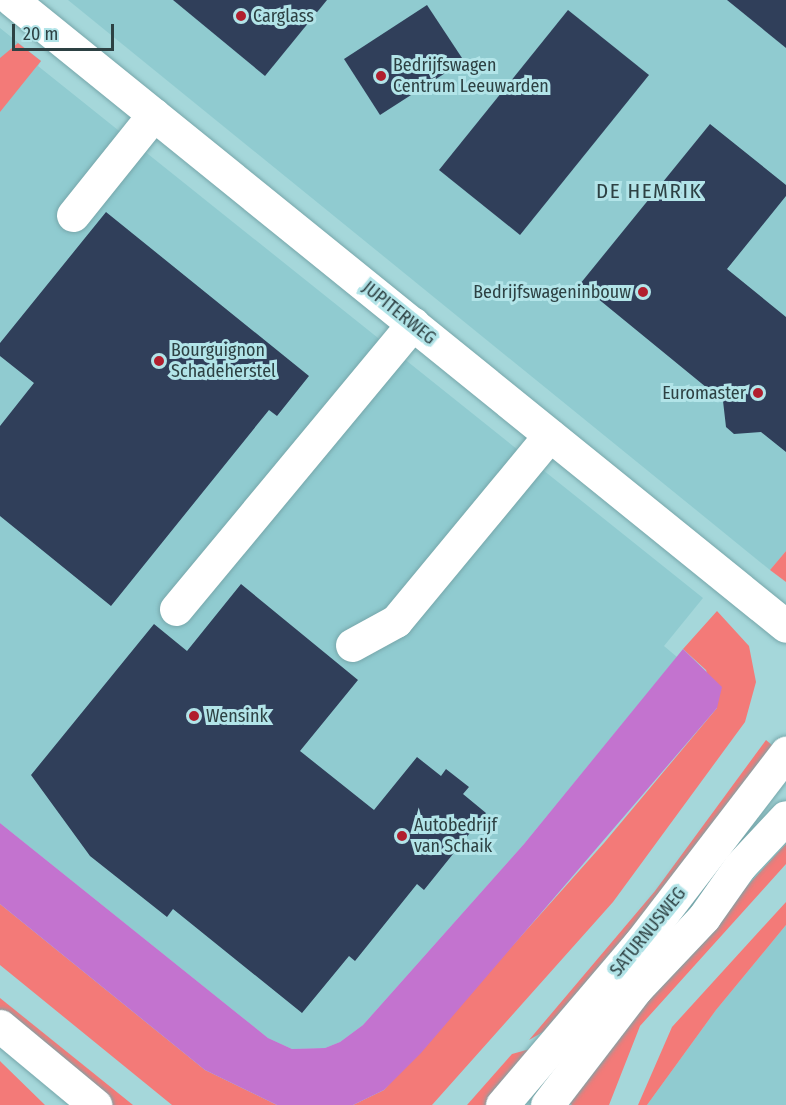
<!DOCTYPE html>
<style>
body{margin:0}
#map{position:relative;width:786px;height:1105px;overflow:hidden;background:#a5d7da;font-family:"Fira Sans Condensed",sans-serif}
div>[style]{position:absolute}
.built>*{inset:0;background:#90cbd0}
.green>*{inset:0;background:#f37a78}
.water>*{inset:0;background:#c373cf}
.building>*{inset:0;background:#303f5a}
.roads{filter:drop-shadow(0 0 2px #76a6aa) drop-shadow(0 0 2px #76a6aa)}
.minor>*{height:33px;margin:-16.5px;padding:0 16.5px;transform-origin:16.5px;border-radius:16.5px;background:#fff}
.major>*{height:33px;margin:-16.5px;padding:0 16.5px;transform-origin:16.5px;border-radius:16.5px;background:#fff}
.dots>*{width:16px;height:16px;translate:-50% -50%;box-sizing:border-box;border:3px solid #b2e4e8;border-radius:50%}
span{translate:-50% -50%;white-space:nowrap;text-align:center;line-height:1.15;-webkit-text-stroke:6px #b2e4e8;paint-order:stroke}
.poi-label{font-size:18px;color:#2d4143}
.left{translate:0 -50%;text-align:left}
.right{translate:-100% -50%;text-align:right}
.street-label{font-size:18px;color:#2d4143}
.quarter-label{font-size:21px;color:#2d4143;letter-spacing:1.5px}
.scale{position:absolute;left:12px;top:24px;width:102px;height:27px;box-sizing:border-box;border:3px solid #2d4143;border-top:0;padding-left:8px;font-size:18px;line-height:21px;white-space:nowrap;color:#2d4143;-webkit-text-stroke:4px #b2e4e8;paint-order:stroke}
</style>
<div id="map">
<div class="built">
<i style="clip-path:polygon(68px 0,786px 0,786px 551px,770px 570px)"></i>
<i style="clip-path:polygon(0 28px,41px 61px,38px 66px,703px 598px,664px 646px,677px 657px,524px 844px,363px 1025px,340px 1042px,325px 1048px,292px 1049px,268px 1038px,0 823px)"></i>
<i style="clip-path:polygon(786px 925px,786px 1105px,647px 1105px,716px 1010px)"></i>
</div>
<div class="green">
<i style="clip-path:polygon(18px 43px,41px 61px,0 112px,0 58px)"></i>
<i style="clip-path:polygon(786px 551px,786px 582px,770px 570px)"></i>
<i style="clip-path:polygon(717px 611px,749px 646px,756px 682px,745px 722px,613px 902px,432px 1105px,353px 1105px,384px 1090px,604px 843px,717px 708px,706px 670px,683px 649px)"></i>
<i style="clip-path:polygon(766px 740px,773px 746px,696px 854px,543px 1032px,529px 1040px,655px 891px)"></i>
<i style="clip-path:polygon(786px 844px,786px 864px,640px 1026px,609px 1105px,572px 1105px,564px 1099px,721px 914px)"></i>
<i style="clip-path:polygon(786px 902px,786px 925px,716px 1010px,647px 1105px,638px 1105px,672px 1027px)"></i>
<i style="clip-path:polygon(0 904px,205px 1070px,277px 1105px,172px 1105px,0 965px)"></i>
<i style="clip-path:polygon(0 998px,133px 1105px,111px 1105px,0 1015px)"></i>
<i style="clip-path:polygon(530px 1049px,487px 1105px,467px 1105px,512px 1054px)"></i>
<i style="clip-path:polygon(0 1061px,3px 1064px,45px 1105px,0 1105px)"></i>
</div>
<div class="water">
<i style="clip-path:polygon(683px 649px,722px 687px,717px 708px,421px 1053px,384px 1090px,353px 1105px,277px 1105px,205px 1070px,0 904px,0 823px,268px 1038px,292px 1049px,325px 1048px,340px 1042px,363px 1025px,524px 844px)"></i>
</div>
<div class="building">
<i style="clip-path:polygon(173px 0,327px 0,265px 76px)"></i>
<i style="clip-path:polygon(727px 0,786px 0,786px 48px)"></i>
<i style="clip-path:polygon(427px 5px,464px 61px,380px 115px,344px 59px)"></i>
<i style="clip-path:polygon(568px 10px,649px 75px,520px 235px,439px 170px)"></i>
<i style="clip-path:polygon(710px 124px,786px 185px,786px 196px,727px 269px,786px 317px,786px 452px,761px 432px,734px 434px,726px 427px,723px 401px,580px 284px)"></i>
<i style="clip-path:polygon(106px 212px,309px 376px,277px 416px,269px 410px,111px 606px,0 516px,0 426px,34px 383px,0 356px,0 343px)"></i>
<i style="clip-path:polygon(241px 584px,358px 680px,300px 751px,374px 810px,417px 757px,441px 776px,446px 769px,469px 787px,463px 794px,486px 813px,424px 890px,417px 884px,355px 961px,349px 956px,302px 1013px,173px 909px,167px 917px,90px 856px,31px 775px,154px 624px,187px 651px)"></i>
</div>
<div class="roads">
<div class="minor">
<i style="left:12px;top:0;width:995px;rotate:38.97deg"></i>
<i style="left:73px;top:215px;width:129px;rotate:-51.3deg"></i>
<i style="left:176px;top:609px;width:371px;rotate:-50.3deg"></i>
<i style="left:352px;top:645px;width:50px;rotate:-28.6deg"></i>
<i style="left:396px;top:621px;width:241px;rotate:-50.4deg"></i>
</div>
<div class="major">
<i style="left:0;top:1026px;width:124px;rotate:39.7deg"></i>
<i style="left:502px;top:1105px;width:213px;rotate:-49.6deg"></i>
<i style="left:640px;top:943px;width:240px;rotate:-52.5deg"></i>
<i style="left:547px;top:1105px;width:146px;rotate:-52.5deg"></i>
<i style="left:636px;top:989px;width:99px;rotate:-46.6deg"></i>
<i style="left:704px;top:917px;width:62px;rotate:-54.8deg"></i>
<i style="left:740px;top:866px;width:67px;rotate:-46.8deg"></i>
</div>
</div>
<div class="dots">
<i style="left:241px;top:16px;background:#b11f2e"></i>
<i style="left:381px;top:76px;background:#b11f2e"></i>
<i style="left:643px;top:292px;background:#b11f2e"></i>
<i style="left:159px;top:361px;background:#b11f2e"></i>
<i style="left:758px;top:393px;background:#b11f2e"></i>
<i style="left:194px;top:716px;background:#b11f2e"></i>
<i style="left:402px;top:836px;background:#b11f2e"></i>
</div>
<div class="poi-label">
<span class="left" style="left:253px;top:16px">Carglass</span>
<span class="left" style="left:393px;top:76px">Bedrijfswagen<br>Centrum Leeuwarden</span>
<span class="right" style="left:631px;top:292px">Bedrijfswageninbouw</span>
<span class="left" style="left:171px;top:361px">Bourguignon<br>Schadeherstel</span>
<span class="right" style="left:746px;top:393px">Euromaster</span>
<span class="left" style="left:206px;top:716px">Wensink</span>
<span class="left" style="left:414px;top:836px">Autobedrijf<br>van Schaik</span>
</div>
<div class="street-label">
<span style="left:399px;top:313px;rotate:39deg">JUPITERWEG</span>
<span style="left:648px;top:932px;rotate:-51deg">SATURNUSWEG</span>
</div>
<div class="quarter-label">
<span style="left:649px;top:191px">DE HEMRIK</span>
</div>
<div class="scale">20 m</div>
</div>
